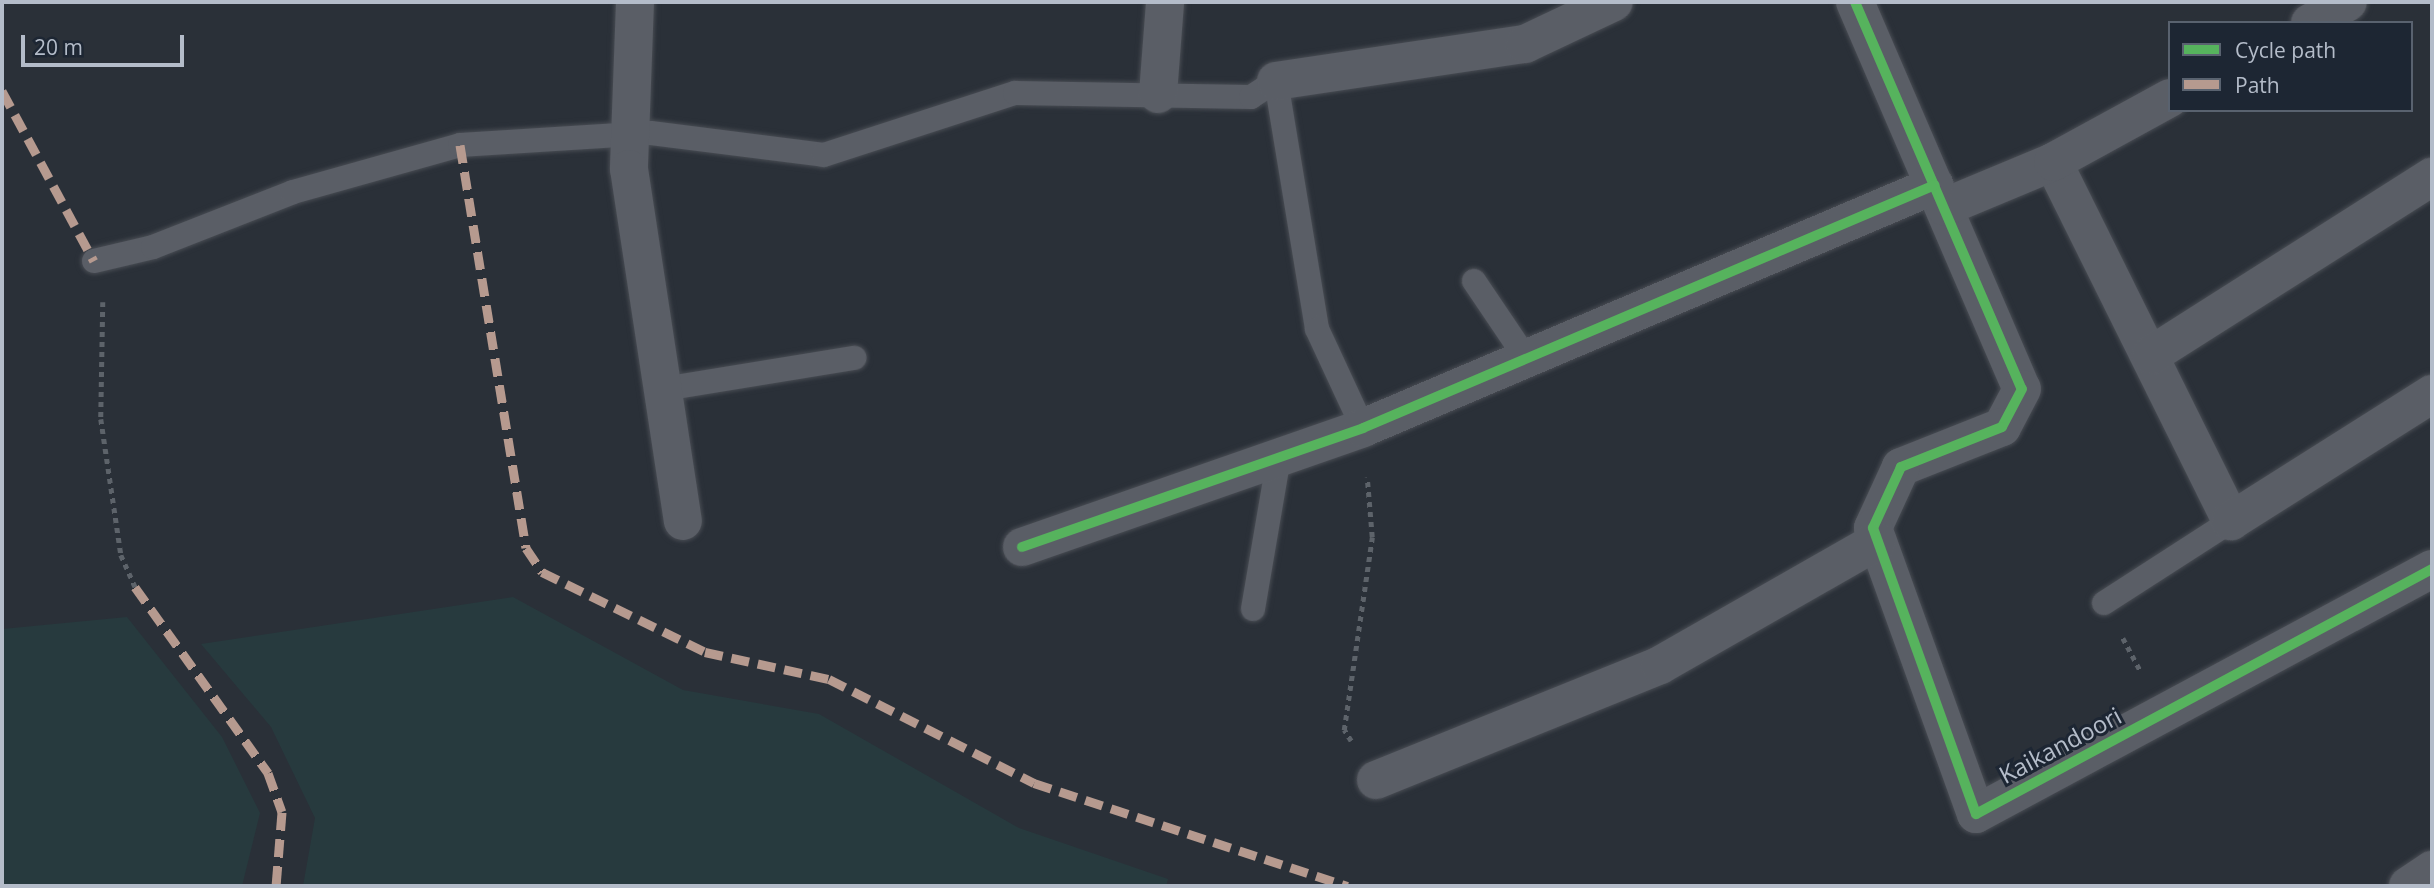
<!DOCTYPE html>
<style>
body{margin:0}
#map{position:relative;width:2434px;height:888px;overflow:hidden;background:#2a3038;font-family:"Open Sans",sans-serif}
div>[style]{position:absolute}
.green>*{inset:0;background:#273a3e}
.path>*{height:4.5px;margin-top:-2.25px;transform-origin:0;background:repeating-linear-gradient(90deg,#5d636a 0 5px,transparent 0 10px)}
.roads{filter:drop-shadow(0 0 2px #484c53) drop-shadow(0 0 2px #484c53)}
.lane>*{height:24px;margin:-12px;padding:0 12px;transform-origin:12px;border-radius:12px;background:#5a5e66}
.street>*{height:38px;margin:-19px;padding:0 19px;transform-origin:19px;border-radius:19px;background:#5a5e66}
.quiet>*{height:9px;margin-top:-4.5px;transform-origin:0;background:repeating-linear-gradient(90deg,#b69a8f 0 18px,transparent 0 27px)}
.cycleway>*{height:10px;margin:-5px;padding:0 5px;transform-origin:5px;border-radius:5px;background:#56b35d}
span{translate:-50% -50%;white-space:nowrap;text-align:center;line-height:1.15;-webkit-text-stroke:6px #1d2633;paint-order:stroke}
.street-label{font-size:24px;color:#b4bcc9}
.frame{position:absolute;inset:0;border:4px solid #b4bcc9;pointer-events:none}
.legend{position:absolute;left:2168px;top:21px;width:245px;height:91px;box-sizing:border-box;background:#1d2633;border:2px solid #59626f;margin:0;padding:9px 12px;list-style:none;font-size:21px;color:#b4bcc9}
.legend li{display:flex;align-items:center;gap:14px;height:35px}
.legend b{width:35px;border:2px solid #59626f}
.scale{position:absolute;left:21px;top:35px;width:163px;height:32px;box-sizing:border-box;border:4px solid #b4bcc9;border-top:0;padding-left:9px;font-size:21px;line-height:24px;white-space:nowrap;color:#b4bcc9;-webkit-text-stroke:5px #1d2633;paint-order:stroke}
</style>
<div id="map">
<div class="green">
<i style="clip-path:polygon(513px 597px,683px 690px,819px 714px,1019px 828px,1168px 879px,1166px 886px,303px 886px,315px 818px,271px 727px,201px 644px)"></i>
<i style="clip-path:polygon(127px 617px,222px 737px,260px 813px,242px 886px,2px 886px,2px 629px)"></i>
</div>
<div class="path">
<i style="left:103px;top:302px;width:117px;rotate:91deg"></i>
<i style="left:101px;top:419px;width:137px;rotate:81.6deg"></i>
<i style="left:121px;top:555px;width:35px;rotate:66deg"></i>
<i style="left:2123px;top:638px;width:36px;rotate:62deg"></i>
<i style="left:1351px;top:741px;width:13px;rotate:-122deg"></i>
<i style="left:1344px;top:730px;width:195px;rotate:-81.7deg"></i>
<i style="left:1372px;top:537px;width:60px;rotate:-94.8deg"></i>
</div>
<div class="roads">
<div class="lane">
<i style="left:94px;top:261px;width:61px;rotate:-13.3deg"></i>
<i style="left:153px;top:247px;width:150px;rotate:-21.4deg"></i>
<i style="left:293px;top:192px;width:173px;rotate:-15.7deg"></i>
<i style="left:460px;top:145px;width:191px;rotate:-3.6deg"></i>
<i style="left:651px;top:133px;width:174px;rotate:7.2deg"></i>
<i style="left:824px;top:155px;width:201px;rotate:-18deg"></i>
<i style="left:1015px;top:93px;width:236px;rotate:1deg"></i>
<i style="left:1251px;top:97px;width:30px;rotate:-33deg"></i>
<i style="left:1276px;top:81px;width:251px;rotate:80.6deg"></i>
<i style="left:1317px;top:329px;width:109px;rotate:65.1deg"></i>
<i style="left:1474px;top:281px;width:93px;rotate:56deg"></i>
<i style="left:664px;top:389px;width:193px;rotate:-9.3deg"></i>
<i style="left:2104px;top:603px;width:151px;rotate:-32.8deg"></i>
<i style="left:1253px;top:609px;width:154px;rotate:-80.3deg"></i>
</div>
<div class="street">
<i style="left:635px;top:2px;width:167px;rotate:92.1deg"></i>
<i style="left:629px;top:169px;width:356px;rotate:81.3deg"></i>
<i style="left:1855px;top:2px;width:421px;rotate:66.7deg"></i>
<i style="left:2022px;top:389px;width:43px;rotate:117.8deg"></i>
<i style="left:2002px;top:427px;width:109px;rotate:158.4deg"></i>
<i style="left:1901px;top:467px;width:67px;rotate:114.7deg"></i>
<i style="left:1873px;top:528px;width:304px;rotate:70.2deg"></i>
<i style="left:1976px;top:814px;width:518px;rotate:-28.25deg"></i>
<i style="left:2310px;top:23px;width:43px;rotate:-28.9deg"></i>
<i style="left:1276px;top:81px;width:252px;rotate:-8.5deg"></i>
<i style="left:1525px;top:44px;width:98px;rotate:-25.3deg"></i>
<i style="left:1158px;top:94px;width:92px;rotate:-85.6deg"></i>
<i style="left:2053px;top:162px;width:401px;rotate:63.6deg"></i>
<i style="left:2231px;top:521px;width:238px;rotate:-32.3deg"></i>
<i style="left:1945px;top:207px;width:117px;rotate:-22.6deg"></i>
<i style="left:2053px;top:162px;width:133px;rotate:-28.7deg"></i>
<i style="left:2151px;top:355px;width:333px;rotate:-32.4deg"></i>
<i style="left:1022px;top:547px;width:361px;rotate:-19.2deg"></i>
<i style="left:1363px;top:428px;width:621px;rotate:-23.02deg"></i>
<i style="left:1376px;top:780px;width:306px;rotate:-22deg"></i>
<i style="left:1660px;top:665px;width:250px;rotate:-29.7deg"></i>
<i style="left:2408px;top:886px;width:29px;rotate:-34deg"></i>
</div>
</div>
<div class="quiet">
<i style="left:2px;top:91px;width:193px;rotate:61.6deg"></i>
<i style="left:460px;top:145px;width:408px;rotate:80.7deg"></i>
<i style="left:526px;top:548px;width:29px;rotate:56deg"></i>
<i style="left:542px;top:572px;width:182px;rotate:26.1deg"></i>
<i style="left:705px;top:652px;width:127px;rotate:12.3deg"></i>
<i style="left:829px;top:679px;width:230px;rotate:26.9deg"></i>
<i style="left:1034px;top:783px;width:330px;rotate:18.2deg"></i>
<i style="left:135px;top:587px;width:229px;rotate:54.4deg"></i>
<i style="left:268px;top:773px;width:41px;rotate:70.3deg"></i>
<i style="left:282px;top:812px;width:74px;rotate:94.6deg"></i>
</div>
<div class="cycleway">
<i style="left:1855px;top:2px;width:421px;rotate:66.7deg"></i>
<i style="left:2022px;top:389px;width:43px;rotate:117.8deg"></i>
<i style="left:2002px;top:427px;width:109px;rotate:158.4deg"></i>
<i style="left:1901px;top:467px;width:67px;rotate:114.7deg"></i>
<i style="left:1873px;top:528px;width:304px;rotate:70.2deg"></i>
<i style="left:1976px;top:814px;width:518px;rotate:-28.25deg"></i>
<i style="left:1022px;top:547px;width:361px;rotate:-19.2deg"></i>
<i style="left:1363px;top:428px;width:621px;rotate:-23.02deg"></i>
</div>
<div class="street-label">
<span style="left:2060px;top:745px;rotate:-28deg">Kaikandoori</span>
</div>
<div class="frame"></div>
<ul class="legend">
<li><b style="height:9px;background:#56b35d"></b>Cycle path</li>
<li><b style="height:9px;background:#b69a8f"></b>Path</li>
</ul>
<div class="scale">20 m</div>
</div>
